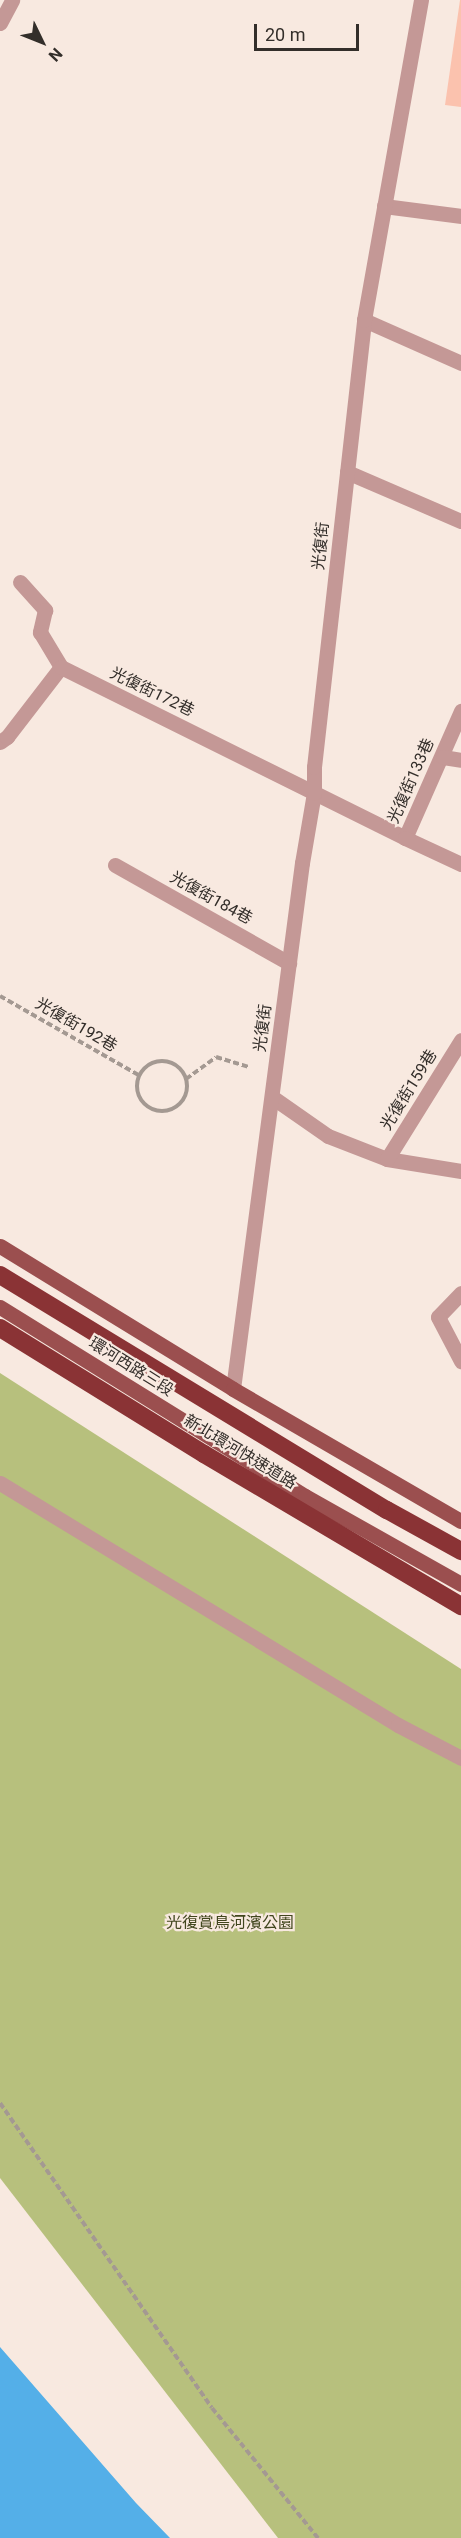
<!DOCTYPE html>
<meta charset="utf-8">
<style>
body{margin:0}
#map{position:relative;width:461px;height:2538px;overflow:hidden;background:#f8e9e0;font-family:Roboto,"Noto Sans TC",sans-serif}
div>[style]{position:absolute}
.green>*{inset:0;background:#b7c07d}
.water>*{inset:0;background:#54afe8}
.building>*{inset:0;background:#fbc2ae}
.path>*{height:4px;margin-top:-2px;transform-origin:0;background:repeating-linear-gradient(90deg,#a49992 0 6px,transparent 0 9px)}
.path>.ring{margin:-2px;padding:0;box-sizing:content-box;background:none;border:4px solid #a49992;border-radius:50%}
.minor>*{height:15px;margin:-7.5px;padding:0 7.5px;transform-origin:7.5px;border-radius:7.5px;background:#c49896}
.major>*{height:15px;margin:-7.5px;padding:0 7.5px;transform-origin:7.5px;border-radius:7.5px;background:#9b4f4f}
.highway>*{height:18px;margin:-9px;padding:0 9px;transform-origin:9px;border-radius:9px;background:#8a3335}
span{translate:-50% -50%;white-space:nowrap;text-align:center;line-height:1.15;-webkit-text-stroke:4.5px #f8e9e0;paint-order:stroke}
.street-label{font-size:16px;color:#332e2a}
.park-label{font-size:16px;color:#41461e}
.north{position:absolute;left:12px;top:12px;width:60px;height:60px;-webkit-text-stroke:4px #f8e9e0;paint-order:stroke;rotate:133deg;font-size:16px;font-weight:700;line-height:24px;text-align:center;color:#332e2a}
.north::after{content:'';display:block;margin:auto;width:21px;height:27px;background:#332e2a;clip-path:polygon(50% 0,100% 100%,50% 72%,0 100%)}
.scale{position:absolute;left:254px;top:24px;width:105px;height:27px;box-sizing:border-box;border:3px solid #332e2a;border-top:0;padding-left:8px;font-size:18px;line-height:21px;white-space:nowrap;color:#332e2a;-webkit-text-stroke:4px #f8e9e0;paint-order:stroke}
</style>
<div id="map">
<div class="green">
<i style="clip-path:polygon(0 1373px,461px 1669px,461px 2538px,278px 2538px,0 2178px)"></i>
</div>
<div class="water">
<i style="clip-path:polygon(0 2347px,136px 2503px,170px 2538px,0 2538px)"></i>
</div>
<div class="building">
<i style="clip-path:polygon(460px 0,461px 0,461px 107px,445px 105px)"></i>
</div>
<div class="path">
<i style="left:0;top:996px;width:161px;rotate:29.7deg"></i>
<i class="ring" style="left:137px;top:1061px;width:46px;height:46px"></i>
<i style="left:186px;top:1079px;width:37px;rotate:-36deg"></i>
<i style="left:216px;top:1057px;width:34px;rotate:17deg"></i>
<i style="left:0;top:2103px;width:371px;rotate:55.2deg"></i>
<i style="left:212px;top:2408px;width:168px;rotate:50.8deg"></i>
</div>
<div class="minor">
<i style="left:0;top:23px;width:26px;rotate:-62deg"></i>
<i style="left:384px;top:206px;width:78px;rotate:7.4deg"></i>
<i style="left:364px;top:320px;width:106px;rotate:23.9deg"></i>
<i style="left:347px;top:472px;width:124px;rotate:23.3deg"></i>
<i style="left:20px;top:582px;width:38px;rotate:48deg"></i>
<i style="left:45px;top:610px;width:23px;rotate:103deg"></i>
<i style="left:40px;top:632px;width:41px;rotate:59deg"></i>
<i style="left:0;top:742px;width:9px;rotate:-36deg"></i>
<i style="left:7px;top:737px;width:88px;rotate:-52.4deg"></i>
<i style="left:61px;top:667px;width:384px;rotate:26.4deg"></i>
<i style="left:405px;top:838px;width:139px;rotate:-66.2deg"></i>
<i style="left:443px;top:757px;width:18px;rotate:9deg"></i>
<i style="left:405px;top:838px;width:62px;rotate:24.9deg"></i>
<i style="left:115px;top:865px;width:200px;rotate:29.4deg"></i>
<i style="left:272px;top:1097px;width:68px;rotate:34.9deg"></i>
<i style="left:328px;top:1136px;width:63px;rotate:21.3deg"></i>
<i style="left:387px;top:1159px;width:75px;rotate:9.2deg"></i>
<i style="left:387px;top:1159px;width:140px;rotate:-58.1deg"></i>
<i style="left:461px;top:1293px;width:33px;rotate:134deg"></i>
<i style="left:438px;top:1317px;width:50px;rotate:62.4deg"></i>
<i style="left:233px;top:1389px;width:531px;rotate:-82.53deg"></i>
<i style="left:302px;top:863px;width:71px;rotate:-80.3deg"></i>
<i style="left:314px;top:793px;width:26px;rotate:-90deg"></i>
<i style="left:314px;top:767px;width:450px;rotate:-83.6deg"></i>
<i style="left:364px;top:320px;width:325px;rotate:-79.9deg"></i>
<i style="left:0;top:1483px;width:466px;rotate:31.3deg"></i>
<i style="left:398px;top:1725px;width:71px;rotate:27.6deg"></i>
</div>
<div class="major">
<i style="left:0;top:1246px;width:273px;rotate:31.5deg"></i>
<i style="left:233px;top:1389px;width:263px;rotate:30.1deg"></i>
<i style="left:0;top:1307px;width:359px;rotate:31.8deg"></i>
<i style="left:305px;top:1496px;width:179px;rotate:29.4deg"></i>
</div>
<div class="highway">
<i style="left:0;top:1275px;width:453px;rotate:31.3deg"></i>
<i style="left:387px;top:1510px;width:85px;rotate:29deg"></i>
<i style="left:0;top:1328px;width:240px;rotate:31.7deg"></i>
<i style="left:204px;top:1454px;width:299px;rotate:30.6deg"></i>
</div>
<div class="street-label">
<span style="left:321px;top:546px;rotate:-84deg">光復街</span>
<span style="left:152px;top:692px;rotate:26deg">光復街172巷</span>
<span style="left:411px;top:781px;rotate:-66deg">光復街133巷</span>
<span style="left:211px;top:898px;rotate:29deg">光復街184巷</span>
<span style="left:76px;top:1025px;rotate:30deg">光復街192巷</span>
<span style="left:263px;top:1028px;rotate:-83deg">光復街</span>
<span style="left:409px;top:1090px;rotate:-58deg">光復街159巷</span>
<span style="left:131px;top:1367px;rotate:32deg">環河西路三段</span>
<span style="left:240px;top:1452px;rotate:31deg">新北環河快速道路</span>
</div>
<div class="park-label">
<span style="left:230px;top:1923px">光復賞鳥河濱公園</span>
</div>
<div class="north">N</div>
<div class="scale">20 m</div>
</div>
